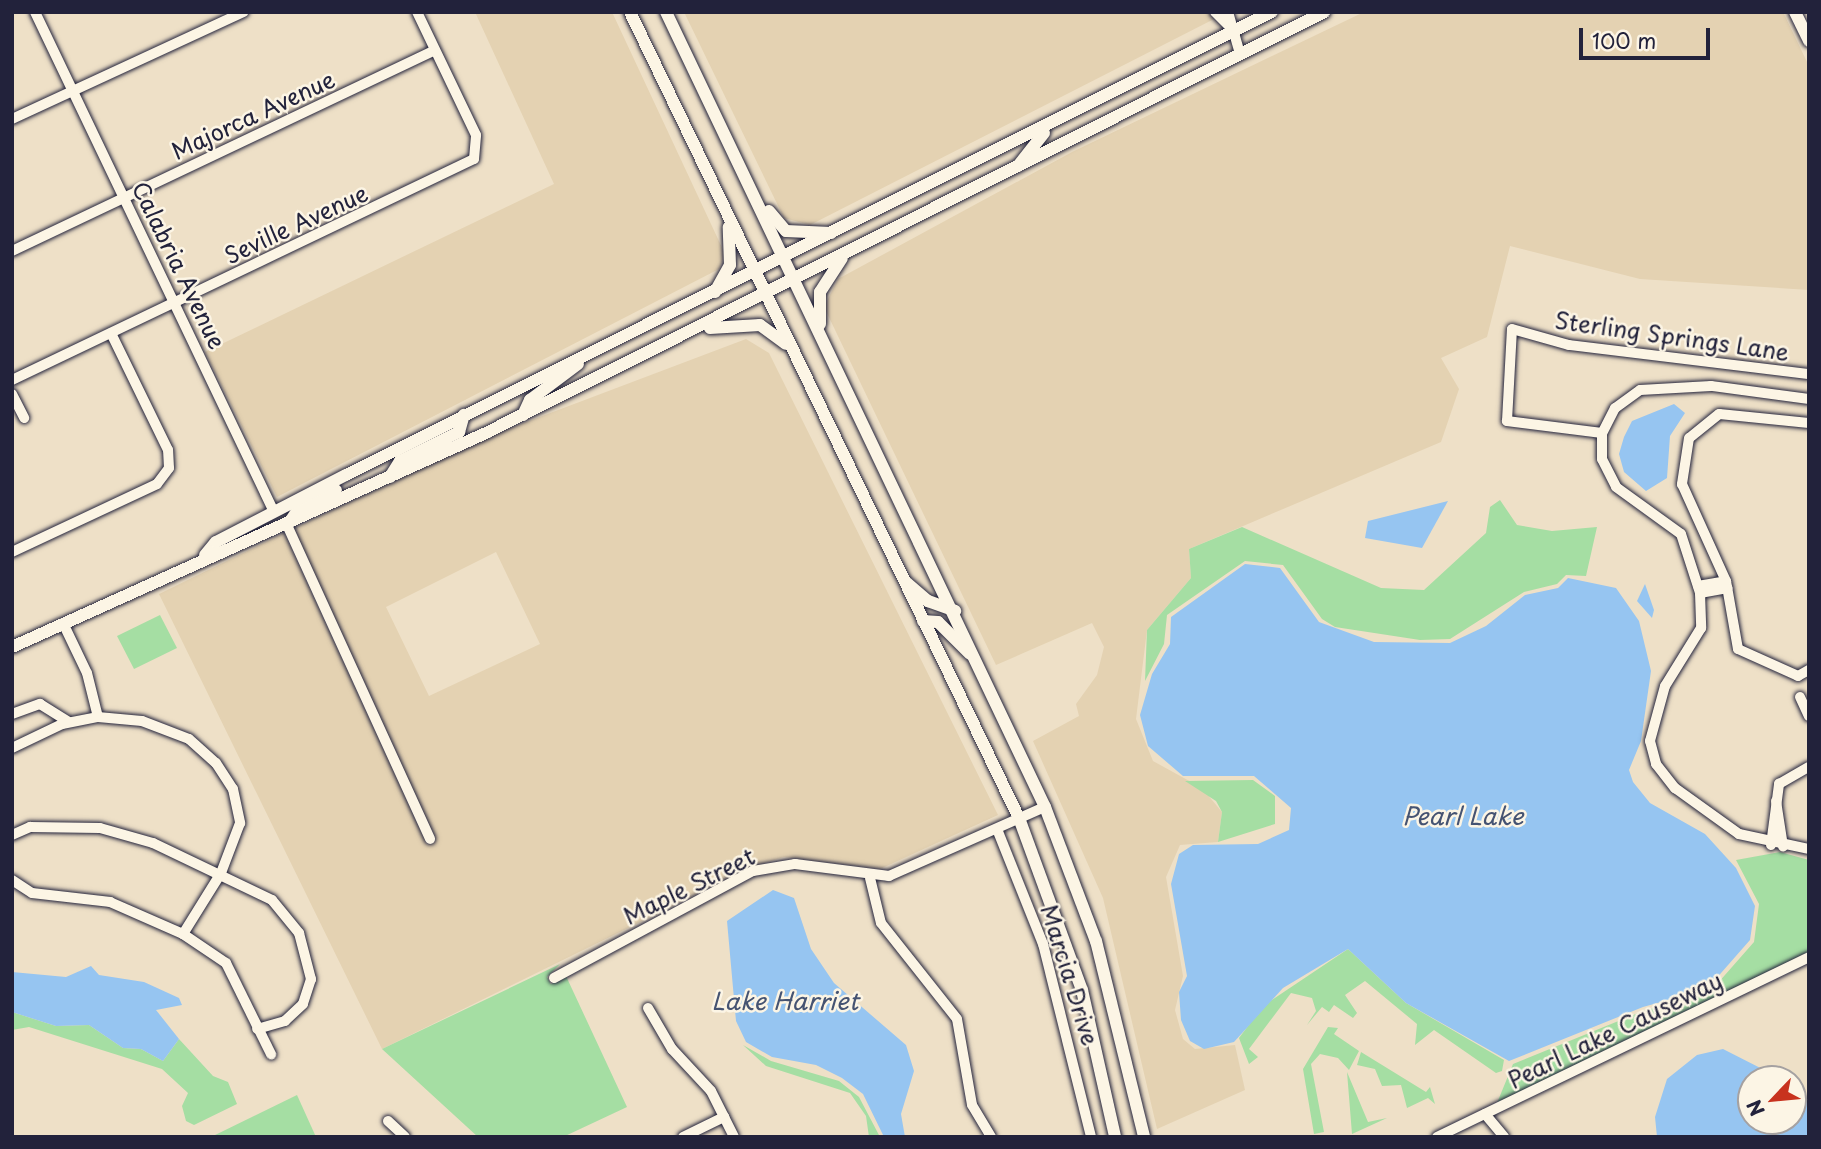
<!DOCTYPE html>
<style>
body{margin:0}
#map{position:relative;width:1821px;height:1149px;overflow:hidden;background:#eee0c7;font-family:"Playpen Sans",sans-serif}
div>[style]{position:absolute}
.built>*{inset:0;background:#e4d2b2}
.green>*{inset:0;background:#a5dea3}
.water>*{inset:0;background:#96c5f1}
.roads{filter:drop-shadow(0 0 2px #22223b) drop-shadow(0 0 2px #22223b)}
.minor>*{height:10px;margin:-5px;padding:0 5px;transform-origin:5px;border-radius:5px;background:#fcf5e5}
.major>*{height:12px;margin:-6px;padding:0 6px;transform-origin:6px;border-radius:6px;background:#fcf5e5}
span{translate:-50% -50%;white-space:nowrap;text-align:center;line-height:1.15;-webkit-text-stroke:5px #fcf5e5;paint-order:stroke}
.street-label{font-size:23px;color:#22223b}
.water-label{font-size:24px;color:#455372;font-style:italic}
.frame{position:absolute;inset:0;border:14px solid #22223b;pointer-events:none}
.north{position:absolute;left:1737px;top:1065px;width:70px;height:70px;box-sizing:border-box;background:#fcf5e5;border:2px solid #a5a1a1;border-radius:50%;rotate:244deg;font-size:19px;font-weight:700;line-height:28px;text-align:center;color:#22223b}
.north::after{content:'';display:block;margin:auto;width:24px;height:32px;background:#c8321e;clip-path:polygon(50% 0,100% 100%,50% 72%,0 100%)}
.scale{position:absolute;left:1579px;top:28px;width:131px;height:32px;box-sizing:border-box;border:4px solid #22223b;border-top:0;padding-left:9px;font-size:21px;line-height:24px;white-space:nowrap;color:#22223b;-webkit-text-stroke:5px #fcf5e5;paint-order:stroke}
</style>
<div id="map">
<div class="built">
<i style="clip-path:polygon(475px 12px,612px 12px,725px 254px,719px 269px,277px 497px,205px 352px,554px 184px)"></i>
<i style="clip-path:polygon(684px 12px,1216px 12px,1218px 17px,810px 225px,784px 218px)"></i>
<i style="clip-path:polygon(1364px 12px,1783px 12px,1809px 66px,1809px 290px,1640px 279px,1510px 246px,1487px 337px,1441px 358px,1459px 389px,1441px 442px,1189px 549px,1191px 578px,1147px 630px,1136px 719px,1153px 761px,1202px 788px,1222px 812px,1218px 842px,1180px 845px,1166px 877px,1183px 976px,1175px 1010px,1183px 1039px,1195px 1049px,1235px 1045px,1245px 1090px,1157px 1129px,1103px 898px,1033px 741px,1079px 716px,1076px 704px,1097px 675px,1104px 647px,1092px 623px,996px 665px,824px 307px,838px 279px,1072px 152px)"></i>
<i style="clip-path:polygon(evenodd,746px 339px,769px 353px,998px 815px,880px 869px,784px 857px,752px 867px,382px 1049px,159px 594px,284px 533px,427px 845px,436px 840px,293px 529px,495px 434px,746px 339px,496px 552px,540px 644px,429px 696px,386px 607px,496px 552px)"></i>
</div>
<div class="green">
<i style="clip-path:polygon(1500px 500px,1517px 525px,1552px 531px,1597px 527px,1586px 576px,1566px 575px,1557px 584px,1524px 592px,1450px 639px,1420px 640px,1335px 627px,1322px 619px,1283px 565px,1245px 561px,1167px 615px,1164px 644px,1145px 681px,1147px 630px,1191px 578px,1189px 549px,1242px 527px,1381px 588px,1424px 590px,1486px 533px,1490px 507px)"></i>
<i style="clip-path:polygon(160px 615px,177px 648px,134px 669px,117px 636px)"></i>
<i style="clip-path:polygon(1253px 780px,1275px 796px,1275px 824px,1218px 842px,1222px 812px,1216px 801px,1185px 781px)"></i>
<i style="clip-path:polygon(1780px 852px,1809px 860px,1809px 952px,1497px 1103px,1513px 1064px,1643px 1011px,1710px 992px,1754px 942px,1759px 904px,1736px 860px)"></i>
<i style="clip-path:polygon(1348px 949px,1406px 1003px,1504px 1060px,1502px 1071px,1496px 1073px,1434px 1030px,1415px 1045px,1417px 1024px,1365px 981px,1345px 995px,1357px 1013px,1353px 1018px,1334px 1005px,1329px 1012px,1322px 1007px,1307px 1025px,1316px 1011px,1312px 998px,1291px 993px,1249px 1049px,1258px 1057px,1249px 1064px,1239px 1038px,1263px 1006px)"></i>
<i style="clip-path:polygon(560px 964px,547px 977px,551px 984px,566px 976px,627px 1107px,563px 1137px,478px 1137px,382px 1049px)"></i>
<i style="clip-path:polygon(12px 1012px,56px 1026px,89px 1025px,123px 1048px,141px 1049px,163px 1061px,179px 1039px,213px 1076px,228px 1082px,237px 1104px,194px 1125px,186px 1121px,182px 1106px,188px 1093px,162px 1069px,29px 1027px,12px 1030px)"></i>
<i style="clip-path:polygon(1328px 1027px,1338px 1028px,1334px 1034px,1359px 1051px,1349px 1070px,1338px 1058px,1320px 1054px,1311px 1064px,1324px 1132px,1314px 1134px,1303px 1069px)"></i>
<i style="clip-path:polygon(743px 1045px,771px 1061px,839px 1081px,859px 1097px,880px 1137px,869px 1137px,866px 1116px,850px 1093px,766px 1066px)"></i>
<i style="clip-path:polygon(1361px 1052px,1426px 1092px,1430px 1087px,1435px 1104px,1428px 1098px,1407px 1108px,1401px 1085px,1382px 1086px,1375px 1069px,1357px 1065px)"></i>
<i style="clip-path:polygon(1347px 1072px,1368px 1122px,1387px 1118px,1352px 1134px)"></i>
<i style="clip-path:polygon(297px 1095px,316px 1137px,211px 1137px)"></i>
</div>
<div class="water">
<i style="clip-path:polygon(1674px 404px,1685px 413px,1670px 436px,1667px 478px,1646px 491px,1624px 472px,1619px 454px,1624px 437px,1632px 421px)"></i>
<i style="clip-path:polygon(1448px 501px,1422px 548px,1365px 538px,1368px 521px)"></i>
<i style="clip-path:polygon(1245px 564px,1280px 568px,1319px 622px,1374px 642px,1450px 643px,1486px 626px,1525px 595px,1558px 588px,1568px 578px,1616px 588px,1639px 621px,1651px 671px,1641px 741px,1629px 770px,1633px 782px,1650px 803px,1705px 834px,1736px 868px,1755px 906px,1750px 940px,1707px 989px,1643px 1007px,1509px 1061px,1406px 1003px,1348px 949px,1283px 988px,1234px 1042px,1204px 1049px,1190px 1041px,1181px 1020px,1179px 992px,1187px 976px,1171px 884px,1179px 854px,1193px 845px,1258px 844px,1289px 830px,1291px 808px,1254px 776px,1183px 776px,1148px 746px,1140px 715px,1152px 674px,1170px 644px,1171px 617px)"></i>
<i style="clip-path:polygon(1645px 584px,1654px 610px,1652px 618px,1637px 601px)"></i>
<i style="clip-path:polygon(773px 890px,794px 898px,811px 949px,834px 983px,906px 1045px,914px 1071px,901px 1114px,905px 1137px,884px 1137px,863px 1094px,842px 1078px,816px 1065px,772px 1057px,746px 1042px,736px 1021px,727px 921px)"></i>
<i style="clip-path:polygon(91px 966px,99px 975px,144px 982px,179px 998px,182px 1005px,156px 1010px,179px 1039px,163px 1061px,141px 1049px,123px 1048px,89px 1025px,56px 1026px,12px 1012px,12px 972px,66px 977px)"></i>
<i style="clip-path:polygon(1723px 1049px,1782px 1079px,1751px 1079px,1751px 1121px,1793px 1121px,1793px 1086px,1809px 1100px,1809px 1137px,1657px 1137px,1655px 1117px,1667px 1079px,1697px 1055px)"></i>
</div>
<div class="roads">
<div class="minor">
<i style="left:35px;top:12px;width:554px;rotate:64.45deg"></i>
<i style="left:1215px;top:12px;width:18px;rotate:45deg"></i>
<i style="left:1228px;top:12px;width:40px;rotate:74deg"></i>
<i style="left:12px;top:119px;width:255px;rotate:-24.8deg"></i>
<i style="left:12px;top:251px;width:468px;rotate:-25.4deg"></i>
<i style="left:12px;top:380px;width:512px;rotate:-25.56deg"></i>
<i style="left:474px;top:159px;width:24px;rotate:-85deg"></i>
<i style="left:476px;top:135px;width:136px;rotate:-115.6deg"></i>
<i style="left:12px;top:394px;width:27px;rotate:63deg"></i>
<i style="left:1809px;top:399px;width:99px;rotate:-172.4deg"></i>
<i style="left:1711px;top:386px;width:71px;rotate:176.8deg"></i>
<i style="left:1640px;top:390px;width:31px;rotate:144deg"></i>
<i style="left:1615px;top:408px;width:28px;rotate:117deg"></i>
<i style="left:1602px;top:433px;width:26px;rotate:90deg"></i>
<i style="left:1602px;top:459px;width:31px;rotate:63deg"></i>
<i style="left:1616px;top:487px;width:80px;rotate:35.9deg"></i>
<i style="left:1681px;top:534px;width:62px;rotate:72.1deg"></i>
<i style="left:1700px;top:593px;width:35px;rotate:88deg"></i>
<i style="left:1701px;top:628px;width:68px;rotate:121.8deg"></i>
<i style="left:1665px;top:686px;width:57px;rotate:105.3deg"></i>
<i style="left:1650px;top:741px;width:24px;rotate:75deg"></i>
<i style="left:1656px;top:764px;width:31px;rotate:52deg"></i>
<i style="left:1675px;top:788px;width:79px;rotate:35.7deg"></i>
<i style="left:1739px;top:834px;width:72px;rotate:12.1deg"></i>
<i style="left:1809px;top:423px;width:90px;rotate:-174.3deg"></i>
<i style="left:1719px;top:414px;width:38px;rotate:141deg"></i>
<i style="left:1689px;top:438px;width:47px;rotate:98.7deg"></i>
<i style="left:1682px;top:484px;width:107px;rotate:65.6deg"></i>
<i style="left:1726px;top:581px;width:69px;rotate:80deg"></i>
<i style="left:1738px;top:649px;width:66px;rotate:24.2deg"></i>
<i style="left:1798px;top:676px;width:13px;rotate:-29deg"></i>
<i style="left:1602px;top:433px;width:96px;rotate:-172.8deg"></i>
<i style="left:1507px;top:421px;width:92px;rotate:-86.9deg"></i>
<i style="left:1512px;top:329px;width:59px;rotate:15.7deg"></i>
<i style="left:1569px;top:345px;width:242px;rotate:6.9deg"></i>
<i style="left:287px;top:525px;width:345px;rotate:65.5deg"></i>
<i style="left:12px;top:552px;width:160px;rotate:-25.1deg"></i>
<i style="left:157px;top:484px;width:20px;rotate:-53deg"></i>
<i style="left:169px;top:468px;width:18px;rotate:-93deg"></i>
<i style="left:168px;top:450px;width:130px;rotate:-116deg"></i>
<i style="left:1698px;top:586px;width:28px;rotate:-10deg"></i>
<i style="left:1700px;top:593px;width:28px;rotate:-10deg"></i>
<i style="left:63px;top:623px;width:55px;rotate:64.4deg"></i>
<i style="left:87px;top:673px;width:45px;rotate:76deg"></i>
<i style="left:1800px;top:697px;width:21px;rotate:65deg"></i>
<i style="left:12px;top:714px;width:30px;rotate:-20deg"></i>
<i style="left:40px;top:704px;width:34px;rotate:32deg"></i>
<i style="left:12px;top:748px;width:55px;rotate:-25.6deg"></i>
<i style="left:62px;top:724px;width:37px;rotate:-11deg"></i>
<i style="left:98px;top:717px;width:44px;rotate:5.2deg"></i>
<i style="left:142px;top:721px;width:50px;rotate:21deg"></i>
<i style="left:189px;top:739px;width:36px;rotate:42deg"></i>
<i style="left:216px;top:763px;width:31px;rotate:57deg"></i>
<i style="left:233px;top:789px;width:35px;rotate:78deg"></i>
<i style="left:240px;top:823px;width:53px;rotate:110.8deg"></i>
<i style="left:221px;top:873px;width:72px;rotate:121.9deg"></i>
<i style="left:1776px;top:801px;width:46px;rotate:81.2deg"></i>
<i style="left:997px;top:829px;width:124px;rotate:68.2deg"></i>
<i style="left:1043px;top:944px;width:199px;rotate:76deg"></i>
<i style="left:12px;top:835px;width:20px;rotate:-24deg"></i>
<i style="left:30px;top:827px;width:70px;rotate:0.8deg"></i>
<i style="left:100px;top:828px;width:55px;rotate:15.8deg"></i>
<i style="left:153px;top:843px;width:132px;rotate:25.6deg"></i>
<i style="left:272px;top:900px;width:43px;rotate:50.7deg"></i>
<i style="left:299px;top:933px;width:48px;rotate:75.4deg"></i>
<i style="left:311px;top:979px;width:26px;rotate:108deg"></i>
<i style="left:303px;top:1004px;width:25px;rotate:137deg"></i>
<i style="left:285px;top:1021px;width:29px;rotate:164deg"></i>
<i style="left:1771px;top:845px;width:62px;rotate:-82.5deg"></i>
<i style="left:1779px;top:784px;width:34px;rotate:-30deg"></i>
<i style="left:870px;top:878px;width:46px;rotate:76.3deg"></i>
<i style="left:881px;top:923px;width:122px;rotate:51.6deg"></i>
<i style="left:957px;top:1019px;width:87px;rotate:80.1deg"></i>
<i style="left:972px;top:1105px;width:37px;rotate:59deg"></i>
<i style="left:12px;top:880px;width:24px;rotate:33deg"></i>
<i style="left:32px;top:893px;width:79px;rotate:6.6deg"></i>
<i style="left:110px;top:902px;width:80px;rotate:23.7deg"></i>
<i style="left:183px;top:934px;width:52px;rotate:34deg"></i>
<i style="left:226px;top:963px;width:102px;rotate:63.7deg"></i>
<i style="left:554px;top:978px;width:226px;rotate:-28.3deg"></i>
<i style="left:753px;top:871px;width:43px;rotate:-9.5deg"></i>
<i style="left:795px;top:864px;width:95px;rotate:7.3deg"></i>
<i style="left:889px;top:876px;width:171px;rotate:-23.9deg"></i>
<i style="left:648px;top:1008px;width:48px;rotate:59.7deg"></i>
<i style="left:672px;top:1049px;width:57px;rotate:47.1deg"></i>
<i style="left:711px;top:1091px;width:51px;rotate:63.4deg"></i>
<i style="left:1485px;top:1114px;width:30px;rotate:50deg"></i>
<i style="left:388px;top:1121px;width:23px;rotate:43deg"></i>
<i style="left:683px;top:1137px;width:46px;rotate:-26deg"></i>
<i style="left:1437px;top:1137px;width:413px;rotate:-25.8deg"></i>
</div>
<div class="major">
<i style="left:630px;top:12px;width:895px;rotate:64.24deg"></i>
<i style="left:1019px;top:818px;width:183px;rotate:69.9deg"></i>
<i style="left:1082px;top:990px;width:151px;rotate:77.3deg"></i>
<i style="left:666px;top:12px;width:881px;rotate:64.51deg"></i>
<i style="left:1045px;top:807px;width:143px;rotate:69.2deg"></i>
<i style="left:1096px;top:941px;width:202px;rotate:76.2deg"></i>
<i style="left:1795px;top:12px;width:32px;rotate:64deg"></i>
<i style="left:1018px;top:166px;width:42px;rotate:-51.8deg"></i>
<i style="left:769px;top:211px;width:26px;rotate:50deg"></i>
<i style="left:786px;top:231px;width:45px;rotate:2.5deg"></i>
<i style="left:715px;top:292px;width:31px;rotate:-61deg"></i>
<i style="left:730px;top:265px;width:38px;rotate:-92deg"></i>
<i style="left:820px;top:324px;width:32px;rotate:-90deg"></i>
<i style="left:820px;top:292px;width:40px;rotate:-57.1deg"></i>
<i style="left:710px;top:328px;width:50px;rotate:-3.4deg"></i>
<i style="left:760px;top:325px;width:32px;rotate:36deg"></i>
<i style="left:523px;top:415px;width:17px;rotate:-65deg"></i>
<i style="left:530px;top:400px;width:60px;rotate:-36.9deg"></i>
<i style="left:390px;top:477px;width:19px;rotate:-58deg"></i>
<i style="left:400px;top:461px;width:66px;rotate:-26.2deg"></i>
<i style="left:459px;top:432px;width:18px;rotate:-74deg"></i>
<i style="left:289px;top:523px;width:18px;rotate:-56deg"></i>
<i style="left:299px;top:508px;width:41px;rotate:-25.9deg"></i>
<i style="left:205px;top:555px;width:17px;rotate:-50deg"></i>
<i style="left:216px;top:542px;width:146px;rotate:-27.3deg"></i>
<i style="left:346px;top:475px;width:1035px;rotate:-26.57deg"></i>
<i style="left:907px;top:583px;width:28px;rotate:41deg"></i>
<i style="left:928px;top:601px;width:29px;rotate:20deg"></i>
<i style="left:923px;top:621px;width:15px;rotate:4deg"></i>
<i style="left:938px;top:622px;width:45px;rotate:45deg"></i>
<i style="left:12px;top:647px;width:520px;rotate:-24.3deg"></i>
<i style="left:486px;top:433px;width:938px;rotate:-26.67deg"></i>
</div>
</div>
<div class="street-label">
<span style="left:253px;top:115px;rotate:-25deg">Majorca Avenue</span>
<span style="left:296px;top:224px;rotate:-25deg">Seville Avenue</span>
<span style="left:179px;top:265px;rotate:64deg">Calabria Avenue</span>
<span style="left:1672px;top:336px;rotate:8deg">Sterling Springs Lane</span>
<span style="left:689px;top:886px;rotate:-26deg">Maple Street</span>
<span style="left:1070px;top:975px;rotate:73deg">Marcia Drive</span>
<span style="left:1615px;top:1030px;rotate:-26deg">Pearl Lake Causeway</span>
</div>
<div class="water-label">
<span style="left:1463px;top:816px">Pearl Lake</span>
<span style="left:785px;top:1001px">Lake Harriet</span>
</div>
<div class="frame"></div>
<div class="north">N</div>
<div class="scale">100 m</div>
</div>
